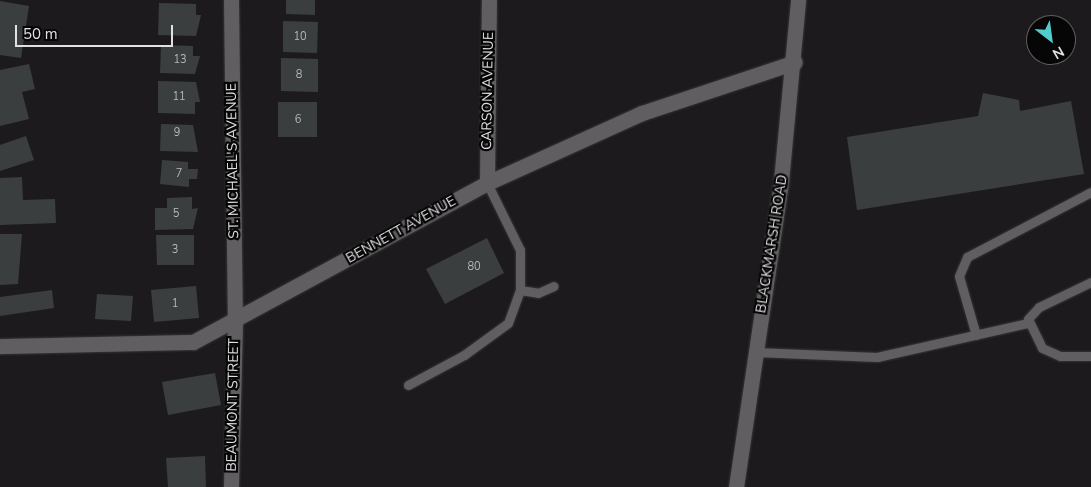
<!DOCTYPE html>
<style>
body{margin:0}
#map{position:relative;width:1091px;height:487px;overflow:hidden;background:#1d1a1d;font-family:"Nunito Sans",sans-serif}
div>[style]{position:absolute}
.building>*{inset:0;background:#3a3e3e}
.roads{filter:drop-shadow(0 0 1px #373637) drop-shadow(0 0 1px #373637)}
.lane>*{height:9px;margin:-4.5px;padding:0 4.5px;transform-origin:4.5px;border-radius:4.5px;background:#615e61}
.street>*{height:15px;margin:-7.5px;padding:0 7.5px;transform-origin:7.5px;border-radius:7.5px;background:#615e61}
.secondary>*{height:15px;margin:-7.5px;padding:0 7.5px;transform-origin:7.5px;border-radius:7.5px;background:#615e61}
span{translate:-50% -50%;white-space:nowrap;text-align:center;line-height:1.15;-webkit-text-stroke:4.5px #070607;paint-order:stroke}
.number-label{font-size:11px;color:#b8b8b9}
.number-label span{-webkit-text-stroke-width:0}
.street-label{font-size:14px;color:#e2e1e2}
.north{position:absolute;left:1026px;top:15px;width:50px;height:50px;box-sizing:border-box;background:#070607;border:1px solid #5f5e5f;border-radius:50%;rotate:150deg;font-size:14px;font-weight:700;line-height:20px;text-align:center;color:#e2e1e2}
.north::after{content:'';display:block;margin:auto;width:18px;height:22px;background:#52cdcd;clip-path:polygon(50% 0,100% 100%,50% 72%,0 100%)}
.scale{position:absolute;left:15px;top:25px;width:158px;height:22px;box-sizing:border-box;border:2px solid #e2e1e2;border-top:0;padding-left:6px;font-size:15px;line-height:18px;white-space:nowrap;color:#e2e1e2;-webkit-text-stroke:4px #070607;paint-order:stroke}
</style>
<div id="map">
<div class="building">
<i style="clip-path:polygon(286px 0,315px 0,315px 15px,286px 14px)"></i>
<i style="clip-path:polygon(0 1px,29px 6px,21px 58px,0 55px)"></i>
<i style="clip-path:polygon(159px 3px,196px 4px,196px 15px,201px 15px,196px 36px,158px 35px)"></i>
<i style="clip-path:polygon(283px 21px,318px 22px,317px 53px,283px 52px)"></i>
<i style="clip-path:polygon(161px 45px,193px 46px,193px 56px,200px 56px,195px 74px,160px 73px)"></i>
<i style="clip-path:polygon(281px 58px,318px 59px,318px 92px,281px 91px)"></i>
<i style="clip-path:polygon(29px 64px,35px 89px,22px 92px,29px 119px,0 126px,0 70px)"></i>
<i style="clip-path:polygon(158px 81px,196px 82px,200px 102px,195px 102px,195px 114px,158px 113px)"></i>
<i style="clip-path:polygon(983px 93px,1019px 100px,1020px 111px,1071px 101px,1084px 174px,857px 210px,847px 137px,978px 116px)"></i>
<i style="clip-path:polygon(278px 102px,317px 102px,317px 137px,278px 137px)"></i>
<i style="clip-path:polygon(161px 124px,193px 125px,198px 152px,160px 151px)"></i>
<i style="clip-path:polygon(26px 136px,34px 160px,0 171px,0 145px)"></i>
<i style="clip-path:polygon(162px 160px,188px 162px,188px 169px,198px 169px,197px 179px,189px 179px,189px 187px,160px 184px)"></i>
<i style="clip-path:polygon(22px 177px,23px 200px,55px 199px,56px 223px,0 225px,0 178px)"></i>
<i style="clip-path:polygon(192px 197px,192px 209px,198px 208px,193px 229px,155px 230px,155px 208px,167px 208px,167px 198px)"></i>
<i style="clip-path:polygon(0 234px,22px 234px,18px 284px,0 285px)"></i>
<i style="clip-path:polygon(156px 235px,194px 235px,194px 265px,157px 265px)"></i>
<i style="clip-path:polygon(487px 238px,504px 273px,445px 304px,426px 269px)"></i>
<i style="clip-path:polygon(196px 286px,199px 318px,154px 322px,151px 290px)"></i>
<i style="clip-path:polygon(52px 290px,54px 308px,0 316px,0 297px)"></i>
<i style="clip-path:polygon(97px 294px,133px 296px,131px 321px,95px 319px)"></i>
<i style="clip-path:polygon(215px 373px,221px 405px,168px 415px,162px 382px)"></i>
<i style="clip-path:polygon(205px 456px,206px 487px,168px 487px,166px 458px)"></i>
</div>
<div class="roads">
<div class="lane">
<i style="left:1091px;top:282px;width:58px;rotate:154.3deg"></i>
<i style="left:1039px;top:307px;width:16px;rotate:133deg"></i>
<i style="left:1028px;top:319px;width:32px;rotate:64deg"></i>
<i style="left:1042px;top:348px;width:20px;rotate:24deg"></i>
<i style="left:1060px;top:356px;width:31px"></i>
<i style="left:520px;top:290px;width:18px;rotate:9deg"></i>
<i style="left:538px;top:293px;width:17px;rotate:-24deg"></i>
<i style="left:976px;top:335px;width:61px;rotate:-106.1deg"></i>
<i style="left:959px;top:276px;width:21px;rotate:-67deg"></i>
<i style="left:967px;top:257px;width:140px;rotate:-27.7deg"></i>
<i style="left:755px;top:352px;width:122px;rotate:2.3deg"></i>
<i style="left:877px;top:357px;width:155px;rotate:-12.7deg"></i>
<i style="left:408px;top:385px;width:64px;rotate:-28.2deg"></i>
<i style="left:464px;top:355px;width:54px;rotate:-36deg"></i>
<i style="left:508px;top:323px;width:35px;rotate:-70deg"></i>
<i style="left:520px;top:290px;width:40px;rotate:-90deg"></i>
<i style="left:520px;top:250px;width:75px;rotate:-116.2deg"></i>
</div>
<div class="street">
<i style="left:231px;top:0;width:322px;rotate:89.3deg"></i>
<i style="left:235px;top:322px;width:165px;rotate:91.4deg"></i>
<i style="left:487px;top:183px;width:183px;rotate:-89.4deg"></i>
<i style="left:0;top:346px;width:193px;rotate:-1.2deg"></i>
<i style="left:193px;top:342px;width:334px;rotate:-28.4deg"></i>
<i style="left:487px;top:183px;width:170px;rotate:-24.3deg"></i>
<i style="left:642px;top:113px;width:161px;rotate:-18.4deg"></i>
</div>
<div class="secondary">
<i style="left:736px;top:487px;width:309px;rotate:-81.6deg"></i>
<i style="left:781px;top:181px;width:182px;rotate:-84.6deg"></i>
</div>
</div>
<div class="number-label">
<span style="left:300px;top:37px">10</span>
<span style="left:180px;top:60px">13</span>
<span style="left:299px;top:75px">8</span>
<span style="left:179px;top:97px">11</span>
<span style="left:298px;top:120px">6</span>
<span style="left:177px;top:133px">9</span>
<span style="left:179px;top:174px">7</span>
<span style="left:176px;top:214px">5</span>
<span style="left:175px;top:250px">3</span>
<span style="left:474px;top:267px">80</span>
<span style="left:175px;top:304px">1</span>
</div>
<div class="street-label">
<span style="left:488px;top:91px;rotate:-89deg">CARSON AVENUE</span>
<span style="left:233px;top:161px;rotate:-91deg">ST. MICHAEL'S AVENUE</span>
<span style="left:401px;top:230px;rotate:-29deg">BENNETT AVENUE</span>
<span style="left:772px;top:244px;rotate:-81deg">BLACKMARSH ROAD</span>
<span style="left:233px;top:405px;rotate:-89deg">BEAUMONT STREET</span>
</div>
<div class="north">N</div>
<div class="scale">50 m</div>
</div>
